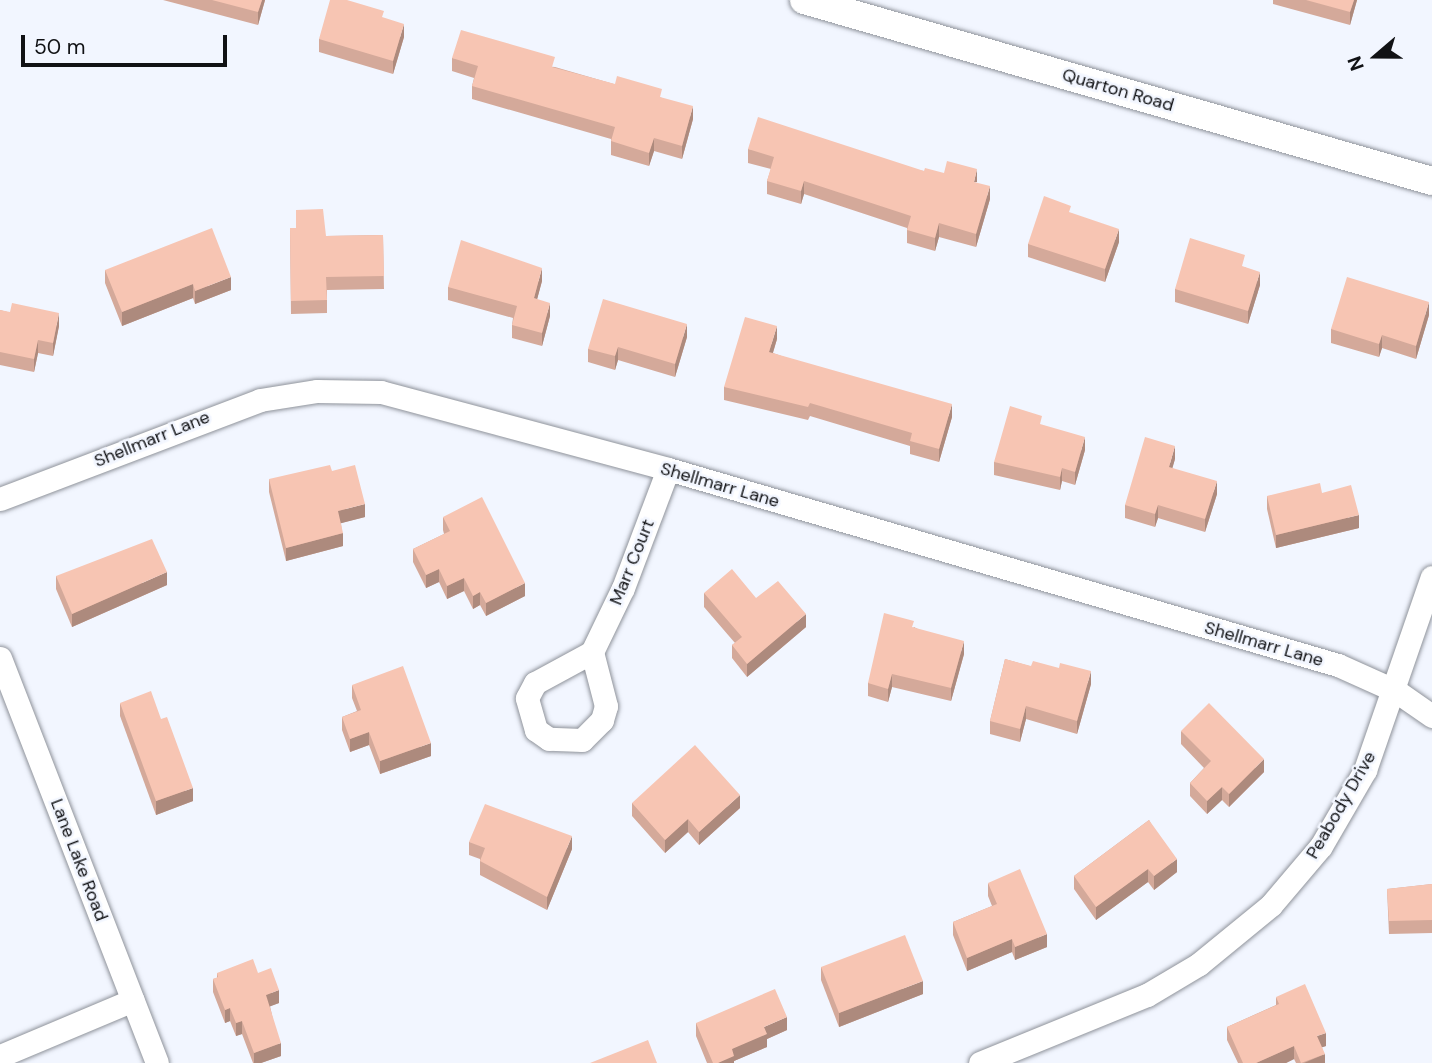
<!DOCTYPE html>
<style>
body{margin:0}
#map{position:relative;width:1432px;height:1063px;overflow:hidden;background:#f2f6ff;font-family:"DM Sans",sans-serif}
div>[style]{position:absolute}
.roads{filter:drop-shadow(0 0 2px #8f939b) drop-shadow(0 0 2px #8f939b)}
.minor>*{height:23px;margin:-11.5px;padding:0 11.5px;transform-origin:11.5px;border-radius:11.5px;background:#fff}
.tertiary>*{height:28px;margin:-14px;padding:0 14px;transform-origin:14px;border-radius:14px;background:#fff}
.wall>*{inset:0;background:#d4a99a}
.shaded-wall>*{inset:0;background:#ad8a7d}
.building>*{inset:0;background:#f7c5b3}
span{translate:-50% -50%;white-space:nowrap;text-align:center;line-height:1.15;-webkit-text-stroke:5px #f2f6ff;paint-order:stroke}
.street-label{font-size:18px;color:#111215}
.north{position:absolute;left:1341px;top:21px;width:70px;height:70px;-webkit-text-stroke:5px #f2f6ff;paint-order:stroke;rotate:250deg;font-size:19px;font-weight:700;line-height:28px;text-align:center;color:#111215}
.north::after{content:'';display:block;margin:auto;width:24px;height:32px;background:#111215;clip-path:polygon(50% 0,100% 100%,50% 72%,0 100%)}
.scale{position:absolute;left:21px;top:35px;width:206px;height:32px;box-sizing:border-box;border:4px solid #111215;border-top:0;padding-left:9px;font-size:21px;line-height:24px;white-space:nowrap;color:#111215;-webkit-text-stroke:5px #f2f6ff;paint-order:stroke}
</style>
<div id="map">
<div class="roads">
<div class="minor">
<i style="left:0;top:499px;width:278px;rotate:-20.8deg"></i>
<i style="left:260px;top:400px;width:58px;rotate:-9deg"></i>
<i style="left:317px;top:391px;width:64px;rotate:0.9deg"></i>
<i style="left:381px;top:392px;width:297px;rotate:15deg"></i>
<i style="left:668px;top:469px;width:698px;rotate:16.31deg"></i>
<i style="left:1338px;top:665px;width:64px;rotate:24.1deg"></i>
<i style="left:1396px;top:691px;width:44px;rotate:34.8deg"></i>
<i style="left:592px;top:652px;width:56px;rotate:75.5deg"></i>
<i style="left:606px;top:706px;width:15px;rotate:106deg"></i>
<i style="left:602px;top:720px;width:28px;rotate:135deg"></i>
<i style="left:582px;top:740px;width:33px;rotate:-178deg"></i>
<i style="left:549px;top:739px;width:16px;rotate:-145deg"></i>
<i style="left:536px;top:730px;width:33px;rotate:-106deg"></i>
<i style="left:527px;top:698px;width:17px;rotate:-62deg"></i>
<i style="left:535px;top:683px;width:65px;rotate:-28.5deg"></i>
<i style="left:592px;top:652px;width:71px;rotate:-64.2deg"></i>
<i style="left:623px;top:588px;width:127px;rotate:-69.3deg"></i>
<i style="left:0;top:658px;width:434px;rotate:68.8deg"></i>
<i style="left:0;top:1056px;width:144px;rotate:-22.8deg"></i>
<i style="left:980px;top:1063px;width:180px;rotate:-22.2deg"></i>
<i style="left:1147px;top:995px;width:61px;rotate:-30.8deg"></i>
<i style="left:1199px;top:964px;width:93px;rotate:-39.3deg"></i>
<i style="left:1271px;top:905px;width:77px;rotate:-49.7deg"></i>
<i style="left:1321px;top:846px;width:88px;rotate:-59.9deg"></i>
<i style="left:1365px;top:770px;width:204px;rotate:-70.9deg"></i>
</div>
<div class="tertiary">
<i style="left:804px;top:0;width:654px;rotate:16.08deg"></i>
</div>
</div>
<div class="wall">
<i style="clip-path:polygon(163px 0,265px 0,258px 25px)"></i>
<i style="clip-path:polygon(1273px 0,1357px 0,1350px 25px,1273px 4px)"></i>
<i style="clip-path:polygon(404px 37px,393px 74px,319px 52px,319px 39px)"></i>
<i style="clip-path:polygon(452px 58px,555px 67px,662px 98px,693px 119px,682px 159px,654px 151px,649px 166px,611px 155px,611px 139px,472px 99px,472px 86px,474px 78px,452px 71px)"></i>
<i style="clip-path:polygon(748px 149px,924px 171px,977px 183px,990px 199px,976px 247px,939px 237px,935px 251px,907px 243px,907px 228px,804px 194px,801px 204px,767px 194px,767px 181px,771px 169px,748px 163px)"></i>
<i style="clip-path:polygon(1071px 213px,1119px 242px,1105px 282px,1028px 257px,1028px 244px)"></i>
<i style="clip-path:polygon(290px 228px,326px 236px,383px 235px,384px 289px,327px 290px,327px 313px,291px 314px)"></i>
<i style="clip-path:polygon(1245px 267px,1260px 285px,1248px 324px,1175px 302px,1175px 289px)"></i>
<i style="clip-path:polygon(105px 270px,231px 290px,195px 304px,193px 298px,122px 326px,105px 283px)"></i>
<i style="clip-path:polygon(542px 281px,537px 299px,550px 316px,542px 346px,512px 338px,512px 325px,513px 318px,448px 300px,448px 287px)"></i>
<i style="clip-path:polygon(0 310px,59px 326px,53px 356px,38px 353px,34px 372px,0 365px)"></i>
<i style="clip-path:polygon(1429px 315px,1416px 359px,1382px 348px,1379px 357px,1331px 343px,1331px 329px)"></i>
<i style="clip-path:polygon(687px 337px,675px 377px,618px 360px,615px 370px,588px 362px,588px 349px)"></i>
<i style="clip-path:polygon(777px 339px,773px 353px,952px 417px,939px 462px,910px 454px,910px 446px,810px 416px,808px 420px,724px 400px,724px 387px)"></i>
<i style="clip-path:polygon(1085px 450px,1075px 485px,1062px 481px,1060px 490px,994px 475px,994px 462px)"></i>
<i style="clip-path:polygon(1175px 459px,1172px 468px,1217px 494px,1205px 532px,1158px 518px,1155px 527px,1125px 518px,1125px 505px)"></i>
<i style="clip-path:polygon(269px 479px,365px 517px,341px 523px,343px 546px,286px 561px,269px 492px)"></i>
<i style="clip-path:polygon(1322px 493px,1359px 528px,1276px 548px,1267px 509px,1267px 496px)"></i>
<i style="clip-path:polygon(443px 517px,525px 596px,486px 616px,480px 605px,473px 609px,464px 591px,447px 599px,439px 582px,426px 588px,413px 562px,413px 549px,444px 534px,443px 530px)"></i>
<i style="clip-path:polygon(56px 576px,167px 585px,72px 627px,56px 589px)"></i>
<i style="clip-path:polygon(704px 593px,756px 598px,806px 627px,747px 677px,732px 658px,732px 645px,735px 643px,704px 607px)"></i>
<i style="clip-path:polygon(914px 627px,964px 654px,951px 701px,892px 687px,888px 702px,868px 696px,868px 683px)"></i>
<i style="clip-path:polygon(1005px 659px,1091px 684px,1077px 734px,1026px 719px,1020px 742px,990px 734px,990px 721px)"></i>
<i style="clip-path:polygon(352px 685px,431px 756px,380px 774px,369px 745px,350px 752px,342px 730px,342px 717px,357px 711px,352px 698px)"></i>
<i style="clip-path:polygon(120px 703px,193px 801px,156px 815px,120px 716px)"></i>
<i style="clip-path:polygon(1181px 731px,1264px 772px,1229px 807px,1222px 800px,1207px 814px,1190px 796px,1190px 783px,1204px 768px,1181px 744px)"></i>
<i style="clip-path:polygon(632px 803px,740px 808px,699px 845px,688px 832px,665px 853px,632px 816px)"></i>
<i style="clip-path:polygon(1149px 820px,1177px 872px,1154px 890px,1148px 882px,1096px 920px,1074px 889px,1074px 876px)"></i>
<i style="clip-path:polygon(469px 842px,572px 849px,547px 910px,480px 875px,480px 859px,469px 855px)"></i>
<i style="clip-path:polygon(988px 883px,1047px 947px,1015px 960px,1012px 952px,967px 971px,953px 935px,953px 922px,992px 906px,988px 896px)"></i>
<i style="clip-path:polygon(1432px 884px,1432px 933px,1389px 934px,1387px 889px)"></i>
<i style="clip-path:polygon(821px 967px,923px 994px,839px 1027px,821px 980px)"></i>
<i style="clip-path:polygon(217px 973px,258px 973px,279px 1003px,270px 1006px,281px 1056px,261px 1063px,253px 1063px,242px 1034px,236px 1036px,230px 1021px,225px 1023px,213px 992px,213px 979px,217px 978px)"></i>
<i style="clip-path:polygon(1276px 997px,1326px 1046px,1322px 1047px,1325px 1063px,1296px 1063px,1294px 1059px,1286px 1063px,1238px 1063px,1227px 1040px,1227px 1027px,1276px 1005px)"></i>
<i style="clip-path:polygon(696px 1023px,787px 1030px,767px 1039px,767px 1047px,734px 1061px,734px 1063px,707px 1063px,696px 1036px)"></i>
</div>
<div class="shaded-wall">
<i style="clip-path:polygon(262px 0,265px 0,258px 25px,258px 12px)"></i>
<i style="clip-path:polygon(1354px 0,1357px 0,1350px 25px,1350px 12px)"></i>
<i style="clip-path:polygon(404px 24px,404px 37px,393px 74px,393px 61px)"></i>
<i style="clip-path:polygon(693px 106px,693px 119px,682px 159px,682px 146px)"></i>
<i style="clip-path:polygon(654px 138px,654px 151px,649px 166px,649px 153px)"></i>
<i style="clip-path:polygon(977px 169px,977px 182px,974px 182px)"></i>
<i style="clip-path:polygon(804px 181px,804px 194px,801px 204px,801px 191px)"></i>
<i style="clip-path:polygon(990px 186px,990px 199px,976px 247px,976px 234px)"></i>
<i style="clip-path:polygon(939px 223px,939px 237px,935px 251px,935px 238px)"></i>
<i style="clip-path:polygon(1119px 229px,1119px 242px,1105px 282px,1105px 269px)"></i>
<i style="clip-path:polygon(542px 268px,542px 281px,534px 311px,534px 298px)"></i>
<i style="clip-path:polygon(1260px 272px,1260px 285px,1248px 324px,1248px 311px)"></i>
<i style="clip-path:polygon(231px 277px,231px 290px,195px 304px,195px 291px)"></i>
<i style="clip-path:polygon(193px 284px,193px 298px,122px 326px,122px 312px)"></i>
<i style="clip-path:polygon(1429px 302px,1429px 315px,1416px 359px,1416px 346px)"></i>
<i style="clip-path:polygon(550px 303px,550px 316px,542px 346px,542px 333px)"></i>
<i style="clip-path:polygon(59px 313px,59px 326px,53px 356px,53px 343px)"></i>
<i style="clip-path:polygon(687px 324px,687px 337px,675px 377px,675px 364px)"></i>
<i style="clip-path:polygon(777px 326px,777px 339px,769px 365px,769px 352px)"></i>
<i style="clip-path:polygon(1382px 335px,1382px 348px,1379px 357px,1379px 344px)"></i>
<i style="clip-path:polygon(38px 340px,38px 353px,34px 372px,34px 359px)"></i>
<i style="clip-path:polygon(618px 347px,618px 360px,615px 370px,615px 356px)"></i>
<i style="clip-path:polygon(952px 404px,952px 417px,939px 462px,939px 449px)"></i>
<i style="clip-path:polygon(1085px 437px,1085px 450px,1075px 485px,1075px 472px)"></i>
<i style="clip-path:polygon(1175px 446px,1175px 459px,1169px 480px,1169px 467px)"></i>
<i style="clip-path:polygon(1062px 468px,1062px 481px,1060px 490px,1060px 477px)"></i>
<i style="clip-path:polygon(1217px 481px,1217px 494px,1205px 532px,1205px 519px)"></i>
<i style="clip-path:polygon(365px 504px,365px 517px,338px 524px,338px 511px)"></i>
<i style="clip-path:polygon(1158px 505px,1158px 518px,1155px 527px,1155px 514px)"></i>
<i style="clip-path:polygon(1359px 515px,1359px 528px,1276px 548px,1276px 535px)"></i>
<i style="clip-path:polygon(343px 533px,343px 546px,286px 561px,286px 548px)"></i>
<i style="clip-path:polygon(439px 569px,439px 582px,426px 588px,426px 575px)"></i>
<i style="clip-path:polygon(167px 572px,167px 585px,72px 627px,72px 614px)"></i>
<i style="clip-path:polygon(464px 578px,464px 591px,447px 599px,447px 586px)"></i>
<i style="clip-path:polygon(525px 583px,525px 596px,486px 616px,486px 603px)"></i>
<i style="clip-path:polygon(480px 592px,480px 605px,473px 609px,473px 596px)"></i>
<i style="clip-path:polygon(806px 614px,806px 627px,747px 677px,747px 664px)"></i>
<i style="clip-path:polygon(964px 641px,964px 654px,951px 701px,951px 688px)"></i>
<i style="clip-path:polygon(1091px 671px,1091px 684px,1077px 734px,1077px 721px)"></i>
<i style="clip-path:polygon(892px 674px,892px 687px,888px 702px,888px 689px)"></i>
<i style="clip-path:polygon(1026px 706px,1026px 719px,1020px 742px,1020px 729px)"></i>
<i style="clip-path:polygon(369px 732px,369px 745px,350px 752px,350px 739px)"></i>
<i style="clip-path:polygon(431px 743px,431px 756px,380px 774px,380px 761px)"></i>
<i style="clip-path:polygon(1264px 759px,1264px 772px,1229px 807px,1229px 794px)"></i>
<i style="clip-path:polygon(1222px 787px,1222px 800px,1207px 814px,1207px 801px)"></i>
<i style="clip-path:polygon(193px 788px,193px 801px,156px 815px,156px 801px)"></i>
<i style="clip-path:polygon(740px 795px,740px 808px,699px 845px,699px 832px)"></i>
<i style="clip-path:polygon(688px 819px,688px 832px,665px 853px,665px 840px)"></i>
<i style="clip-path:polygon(572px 836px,572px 849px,547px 910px,547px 897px)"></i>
<i style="clip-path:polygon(1177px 859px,1177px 872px,1154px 890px,1154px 876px)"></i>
<i style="clip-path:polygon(1148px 869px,1148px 882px,1096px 920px,1096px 907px)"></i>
<i style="clip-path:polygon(1047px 934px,1047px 947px,1015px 960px,1015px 947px)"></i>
<i style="clip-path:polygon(1012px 939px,1012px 952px,967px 971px,967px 958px)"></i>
<i style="clip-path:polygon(923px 981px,923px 994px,839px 1027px,839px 1013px)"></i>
<i style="clip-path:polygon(279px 990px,279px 1003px,266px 1008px,266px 995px)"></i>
<i style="clip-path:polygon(230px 1008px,230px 1021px,225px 1023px,225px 1010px)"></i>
<i style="clip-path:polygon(787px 1017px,787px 1030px,767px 1039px,767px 1047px,734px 1061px,734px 1063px,718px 1063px,732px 1049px,764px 1027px)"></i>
<i style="clip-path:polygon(242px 1021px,242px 1034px,236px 1036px,236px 1023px)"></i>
<i style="clip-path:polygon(1326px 1033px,1326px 1046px,1317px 1049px,1317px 1036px)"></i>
<i style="clip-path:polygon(281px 1043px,281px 1056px,261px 1063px,254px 1063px,254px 1053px)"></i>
<i style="clip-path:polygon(1294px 1046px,1294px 1059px,1286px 1063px,1256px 1063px)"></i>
<i style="clip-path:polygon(1325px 1054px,1325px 1063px,1304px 1063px)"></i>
</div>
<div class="building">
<i style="clip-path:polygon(212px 0,262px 0,258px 12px)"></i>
<i style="clip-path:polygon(330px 0,347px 0,384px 11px,382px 17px,404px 24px,393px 61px,319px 39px)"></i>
<i style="clip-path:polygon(1306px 0,1354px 0,1350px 12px)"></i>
<i style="clip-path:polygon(461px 30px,555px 57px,552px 67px,615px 84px,617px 76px,662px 89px,660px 97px,693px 106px,682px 146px,654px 138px,649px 153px,611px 141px,615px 127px,472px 86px,478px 66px,452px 58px)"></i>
<i style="clip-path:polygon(758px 117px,924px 171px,925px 168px,944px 173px,947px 161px,977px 169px,974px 182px,990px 186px,976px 234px,939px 223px,935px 238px,907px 230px,911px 216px,804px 181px,801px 191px,767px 181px,774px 157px,748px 149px)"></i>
<i style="clip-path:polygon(1044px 196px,1071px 206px,1069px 212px,1119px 229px,1105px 269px,1028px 244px)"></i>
<i style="clip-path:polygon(323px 209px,326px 236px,383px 235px,384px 276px,326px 277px,327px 300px,291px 301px,290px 228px,296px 228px,296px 210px)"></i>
<i style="clip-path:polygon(212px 228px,231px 277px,195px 291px,193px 284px,122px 312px,105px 270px)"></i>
<i style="clip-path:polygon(1190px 238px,1245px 255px,1242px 266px,1260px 272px,1248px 311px,1175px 289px)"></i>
<i style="clip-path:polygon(461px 240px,542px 268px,534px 298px,550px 303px,542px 333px,512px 325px,517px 306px,448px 287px)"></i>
<i style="clip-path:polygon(1347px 277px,1429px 302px,1416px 346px,1382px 335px,1379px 344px,1331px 329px)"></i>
<i style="clip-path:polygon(603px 299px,687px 324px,675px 364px,618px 347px,615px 356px,588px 349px)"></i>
<i style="clip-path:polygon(12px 303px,59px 313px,53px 343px,38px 340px,34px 359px,0 352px,0 310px,10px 312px)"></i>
<i style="clip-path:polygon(745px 317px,777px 326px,769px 352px,952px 404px,939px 449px,910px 441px,912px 433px,810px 403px,808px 407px,724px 387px)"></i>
<i style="clip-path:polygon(1010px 406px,1042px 416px,1040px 424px,1085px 437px,1075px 472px,1062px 468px,1060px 477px,994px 462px)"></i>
<i style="clip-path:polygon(1145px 437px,1175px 446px,1169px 467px,1217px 481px,1205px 519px,1158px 505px,1155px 514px,1125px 505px)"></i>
<i style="clip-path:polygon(330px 465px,332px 471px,355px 465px,365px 504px,338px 511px,343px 533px,286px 548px,269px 479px)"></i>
<i style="clip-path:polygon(1320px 483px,1322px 493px,1351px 485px,1359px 515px,1276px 535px,1267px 496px)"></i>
<i style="clip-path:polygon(482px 497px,525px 583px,486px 603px,480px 592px,473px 596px,464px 578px,447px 586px,439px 569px,426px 575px,413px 549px,450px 531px,443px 517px)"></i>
<i style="clip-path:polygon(152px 539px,167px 572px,72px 614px,56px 576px)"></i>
<i style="clip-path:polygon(732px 569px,756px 598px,778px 581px,806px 614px,747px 664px,732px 645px,742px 637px,704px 593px)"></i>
<i style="clip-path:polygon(884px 613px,914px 621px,912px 627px,964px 641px,951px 688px,892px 674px,888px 689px,868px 683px)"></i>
<i style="clip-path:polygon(1005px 659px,1031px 666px,1033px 661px,1059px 668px,1060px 663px,1091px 671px,1077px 721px,1026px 706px,1020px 729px,990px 721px)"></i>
<i style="clip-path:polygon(403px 666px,431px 743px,380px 761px,369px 732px,350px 739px,342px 717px,361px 710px,352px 685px)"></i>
<i style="clip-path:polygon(151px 691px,161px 719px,167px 717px,193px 788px,156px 801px,120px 703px)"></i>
<i style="clip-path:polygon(1209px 703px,1264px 759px,1229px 794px,1222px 787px,1207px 801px,1190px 783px,1211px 761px,1181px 731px)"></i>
<i style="clip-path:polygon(695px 745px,740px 795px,699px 832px,688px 819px,665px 840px,632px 803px)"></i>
<i style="clip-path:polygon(485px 804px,572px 836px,547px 897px,480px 861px,485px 848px,469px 842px)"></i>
<i style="clip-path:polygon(1149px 820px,1177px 859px,1154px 876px,1148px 869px,1096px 907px,1074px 876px)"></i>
<i style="clip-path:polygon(1020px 869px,1047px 934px,1015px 947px,1012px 939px,967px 958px,953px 922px,997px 904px,988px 883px)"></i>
<i style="clip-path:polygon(1432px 884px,1432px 920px,1389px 921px,1387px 889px)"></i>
<i style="clip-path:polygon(905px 935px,923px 981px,839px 1013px,821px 967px)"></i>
<i style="clip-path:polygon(253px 959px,258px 973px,271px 968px,279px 990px,266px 995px,281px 1043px,254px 1053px,242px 1021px,236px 1023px,230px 1008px,225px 1010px,213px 979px,218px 977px,217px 973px)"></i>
<i style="clip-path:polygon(1305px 984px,1326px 1033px,1317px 1036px,1325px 1054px,1301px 1063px,1294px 1046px,1256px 1063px,1243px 1063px,1227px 1027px,1279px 1004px,1276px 997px)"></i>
<i style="clip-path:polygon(775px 989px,787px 1017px,764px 1027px,767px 1034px,732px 1049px,734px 1056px,718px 1063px,713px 1063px,696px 1023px)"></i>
<i style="clip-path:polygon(648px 1040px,657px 1063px,590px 1063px)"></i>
</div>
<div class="street-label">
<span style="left:1118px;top:90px;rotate:16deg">Quarton Road</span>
<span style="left:152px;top:439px;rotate:-22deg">Shellmarr Lane</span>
<span style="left:720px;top:485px;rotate:16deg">Shellmarr Lane</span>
<span style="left:632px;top:562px;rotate:-68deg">Marr Court</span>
<span style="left:1264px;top:644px;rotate:16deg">Shellmarr Lane</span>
<span style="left:1341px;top:805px;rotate:-60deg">Peabody Drive</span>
<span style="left:79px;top:860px;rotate:69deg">Lane Lake Road</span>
</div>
<div class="north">N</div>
<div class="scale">50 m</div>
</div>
